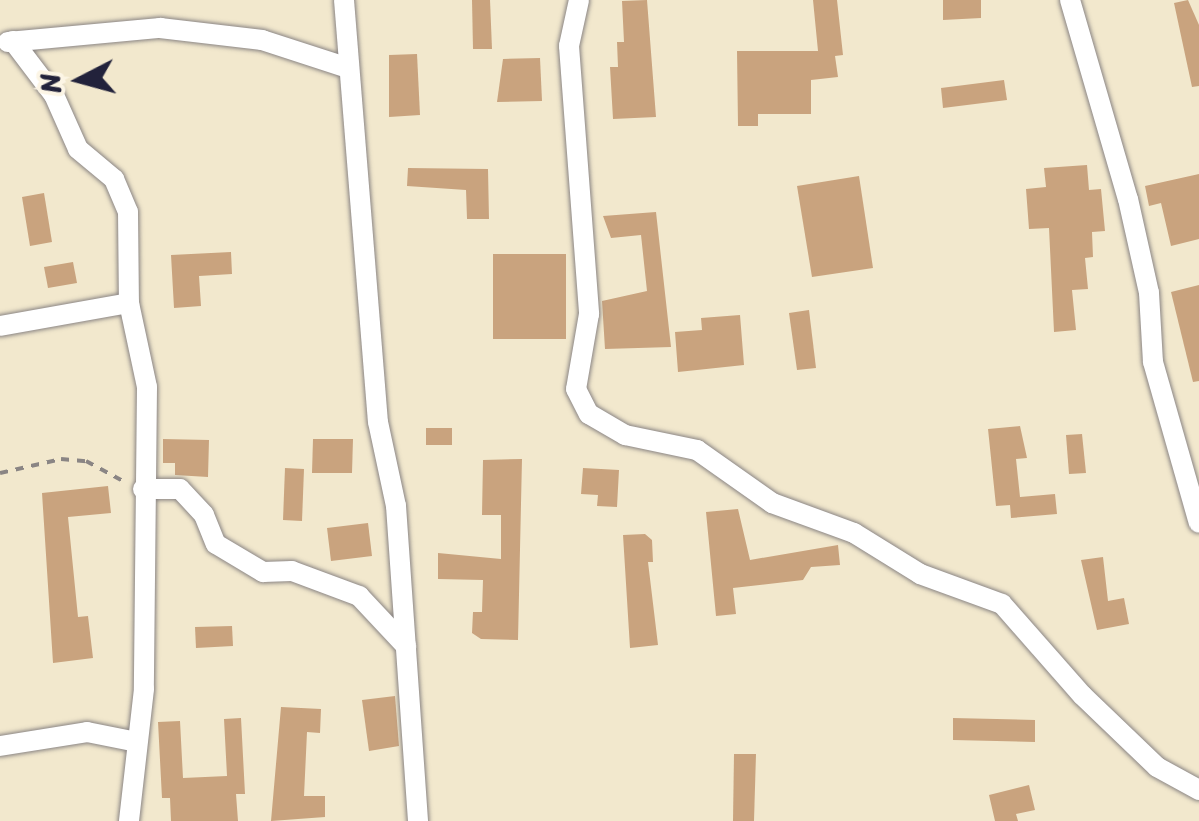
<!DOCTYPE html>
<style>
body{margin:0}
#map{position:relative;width:1199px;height:821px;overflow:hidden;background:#f2e8cd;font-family:Sriracha,sans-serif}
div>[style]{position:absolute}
.building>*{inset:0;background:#c9a37e}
.path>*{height:4px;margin-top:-2px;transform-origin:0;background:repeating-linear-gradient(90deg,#8a8584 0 8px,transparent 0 16px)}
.roads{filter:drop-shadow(0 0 2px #8a8584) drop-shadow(0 0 2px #8a8584)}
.street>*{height:20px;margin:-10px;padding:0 10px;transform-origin:10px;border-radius:10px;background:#fff}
span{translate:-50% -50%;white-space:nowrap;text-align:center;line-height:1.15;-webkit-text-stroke:9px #fcf5e5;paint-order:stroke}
.north{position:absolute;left:30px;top:30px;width:100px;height:100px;-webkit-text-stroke:8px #fcf5e5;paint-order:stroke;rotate:264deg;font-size:28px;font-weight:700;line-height:40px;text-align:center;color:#22223b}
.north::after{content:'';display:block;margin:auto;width:35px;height:45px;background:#22223b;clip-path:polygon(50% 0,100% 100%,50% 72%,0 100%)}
</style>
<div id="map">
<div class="building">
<i style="clip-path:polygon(472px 0,490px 0,492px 49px,473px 49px)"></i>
<i style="clip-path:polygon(647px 0,656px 117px,613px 119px,610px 67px,618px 67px,617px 42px,624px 42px,622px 1px)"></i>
<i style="clip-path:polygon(813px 0,837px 0,843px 55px,835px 56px,838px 77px,811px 80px,811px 114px,758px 114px,758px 126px,738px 126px,737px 51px,818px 51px)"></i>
<i style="clip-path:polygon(943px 0,981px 0,981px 18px,943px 20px)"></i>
<i style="clip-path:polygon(1188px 0,1199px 25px,1199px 86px,1192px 87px,1174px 3px)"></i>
<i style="clip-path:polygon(417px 54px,420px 115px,389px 117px,389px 55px)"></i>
<i style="clip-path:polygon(540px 58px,542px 101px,497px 102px,503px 59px)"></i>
<i style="clip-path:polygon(1004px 80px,1007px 100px,943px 108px,941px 88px)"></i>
<i style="clip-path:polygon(1087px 165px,1089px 190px,1101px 189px,1105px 231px,1092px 232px,1093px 257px,1085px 258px,1088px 289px,1072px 290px,1076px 330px,1054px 332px,1049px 228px,1029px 229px,1026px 189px,1046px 187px,1044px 168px)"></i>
<i style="clip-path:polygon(408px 168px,488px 169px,489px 219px,467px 219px,466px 190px,407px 186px)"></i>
<i style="clip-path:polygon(1199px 174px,1199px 239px,1171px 246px,1161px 203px,1149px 206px,1145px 186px)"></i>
<i style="clip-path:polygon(859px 176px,873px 268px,812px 277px,797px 186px)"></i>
<i style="clip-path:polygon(44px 193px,52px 242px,30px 246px,22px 197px)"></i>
<i style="clip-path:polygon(656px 212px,671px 347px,605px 349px,602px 301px,647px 291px,641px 235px,611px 238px,603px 216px)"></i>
<i style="clip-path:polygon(231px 252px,232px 274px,199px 276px,201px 306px,174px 308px,171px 255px)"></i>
<i style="clip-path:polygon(493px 254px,566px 254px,566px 339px,493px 339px)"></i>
<i style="clip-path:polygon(73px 262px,77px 283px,48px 288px,44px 267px)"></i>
<i style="clip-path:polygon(1199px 285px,1199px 381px,1193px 382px,1171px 292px)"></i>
<i style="clip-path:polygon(809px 310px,816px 368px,797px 370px,789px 313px)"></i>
<i style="clip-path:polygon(740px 315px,744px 365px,678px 372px,675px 332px,702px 330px,701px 318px)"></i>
<i style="clip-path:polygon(1020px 426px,1027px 458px,1016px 459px,1020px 497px,1055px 494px,1057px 514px,1011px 518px,1010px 505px,996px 506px,988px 429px)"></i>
<i style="clip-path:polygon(426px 428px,452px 428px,452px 445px,426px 445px)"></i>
<i style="clip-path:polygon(1082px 434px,1086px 473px,1069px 474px,1066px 435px)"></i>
<i style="clip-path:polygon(163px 439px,209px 440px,208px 477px,175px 475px,175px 463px,163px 463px)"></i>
<i style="clip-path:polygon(313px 439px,353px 439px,352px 473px,312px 473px)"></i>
<i style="clip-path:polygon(522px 459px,518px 640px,481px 639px,472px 633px,473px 612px,482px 612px,483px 580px,438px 579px,438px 553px,501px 559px,501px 515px,482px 515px,483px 460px)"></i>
<i style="clip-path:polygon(285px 468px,304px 469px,302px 521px,283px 520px)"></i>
<i style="clip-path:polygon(583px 468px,619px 470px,617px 507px,597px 506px,598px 495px,581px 494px)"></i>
<i style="clip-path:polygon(108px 486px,111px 513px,68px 517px,78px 617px,88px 616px,93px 658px,53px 663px,42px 493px)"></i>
<i style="clip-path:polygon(738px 509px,750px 560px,838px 545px,840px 565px,811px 567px,803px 580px,733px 588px,736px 614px,716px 616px,706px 512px)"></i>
<i style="clip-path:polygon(368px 523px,372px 556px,331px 561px,327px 528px)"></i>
<i style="clip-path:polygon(645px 534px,652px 540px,653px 562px,648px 562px,658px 645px,630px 648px,623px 535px)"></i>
<i style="clip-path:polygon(1103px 557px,1108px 601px,1124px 598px,1129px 624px,1097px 630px,1081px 560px)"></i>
<i style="clip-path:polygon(232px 626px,233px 646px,196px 648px,195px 627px)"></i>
<i style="clip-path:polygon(395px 696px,399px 746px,369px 751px,362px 700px)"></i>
<i style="clip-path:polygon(281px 707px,321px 709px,320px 733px,307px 732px,304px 796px,325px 796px,325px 817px,271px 821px)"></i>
<i style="clip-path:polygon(241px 718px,245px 794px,236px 794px,238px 821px,171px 821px,170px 798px,162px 798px,158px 722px,180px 721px,183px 778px,227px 776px,224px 719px)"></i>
<i style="clip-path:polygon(953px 718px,1035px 720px,1035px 742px,953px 740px)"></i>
<i style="clip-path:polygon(734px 754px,756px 754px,754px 821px,733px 821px)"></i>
<i style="clip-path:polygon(1029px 785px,1035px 810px,1016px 814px,1018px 821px,995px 821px,989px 795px)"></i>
</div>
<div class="path">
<i style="left:0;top:473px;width:63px;rotate:-12.9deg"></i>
<i style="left:61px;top:459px;width:25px;rotate:5deg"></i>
<i style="left:86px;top:461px;width:42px;rotate:28.4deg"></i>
</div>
<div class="roads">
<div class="street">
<i style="left:344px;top:0;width:423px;rotate:85.4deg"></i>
<i style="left:378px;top:422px;width:86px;rotate:77.9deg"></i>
<i style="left:396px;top:506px;width:316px;rotate:86deg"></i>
<i style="left:579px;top:0;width:47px;rotate:102.3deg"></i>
<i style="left:569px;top:46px;width:269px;rotate:85.7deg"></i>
<i style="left:589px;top:314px;width:76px;rotate:99.8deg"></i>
<i style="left:576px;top:389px;width:28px;rotate:63deg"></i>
<i style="left:589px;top:414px;width:42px;rotate:30.3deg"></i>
<i style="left:625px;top:435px;width:74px;rotate:11.8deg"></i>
<i style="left:697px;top:450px;width:92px;rotate:35.2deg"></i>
<i style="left:772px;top:503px;width:87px;rotate:20.1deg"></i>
<i style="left:854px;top:533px;width:78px;rotate:31.8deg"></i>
<i style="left:920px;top:574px;width:87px;rotate:20.1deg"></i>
<i style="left:1002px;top:604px;width:121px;rotate:48.7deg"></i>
<i style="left:1082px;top:695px;width:104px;rotate:43.8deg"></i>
<i style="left:1157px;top:767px;width:48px;rotate:28.7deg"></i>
<i style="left:1070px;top:0;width:207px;rotate:73.8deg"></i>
<i style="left:1128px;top:199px;width:96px;rotate:77.4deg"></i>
<i style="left:1149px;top:293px;width:69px;rotate:86.7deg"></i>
<i style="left:1153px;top:362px;width:167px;rotate:74.1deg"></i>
<i style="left:13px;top:41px;width:68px;rotate:52.8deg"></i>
<i style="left:54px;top:95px;width:59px;rotate:66deg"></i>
<i style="left:78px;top:149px;width:47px;rotate:39.8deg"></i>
<i style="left:114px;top:179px;width:36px;rotate:67deg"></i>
<i style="left:128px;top:212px;width:91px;rotate:89.4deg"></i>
<i style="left:129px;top:303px;width:86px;rotate:77.9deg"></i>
<i style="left:147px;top:387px;width:302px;rotate:90.6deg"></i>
<i style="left:144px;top:689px;width:133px;rotate:96.5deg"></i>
<i style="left:8px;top:42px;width:153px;rotate:-5.3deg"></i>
<i style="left:160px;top:28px;width:103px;rotate:6.7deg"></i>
<i style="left:262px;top:40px;width:87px;rotate:18deg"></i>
<i style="left:0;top:326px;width:131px;rotate:-10.1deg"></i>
<i style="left:143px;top:489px;width:37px"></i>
<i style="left:180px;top:489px;width:35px;rotate:47deg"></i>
<i style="left:204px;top:515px;width:31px;rotate:68deg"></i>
<i style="left:216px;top:544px;width:55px;rotate:30.8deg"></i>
<i style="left:263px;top:572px;width:29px;rotate:-2deg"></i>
<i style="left:292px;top:571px;width:72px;rotate:20.5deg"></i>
<i style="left:359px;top:596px;width:69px;rotate:46.8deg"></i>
<i style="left:0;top:746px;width:88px;rotate:-9.1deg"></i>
<i style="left:87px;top:732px;width:51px;rotate:11.3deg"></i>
</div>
</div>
<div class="north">N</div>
</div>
